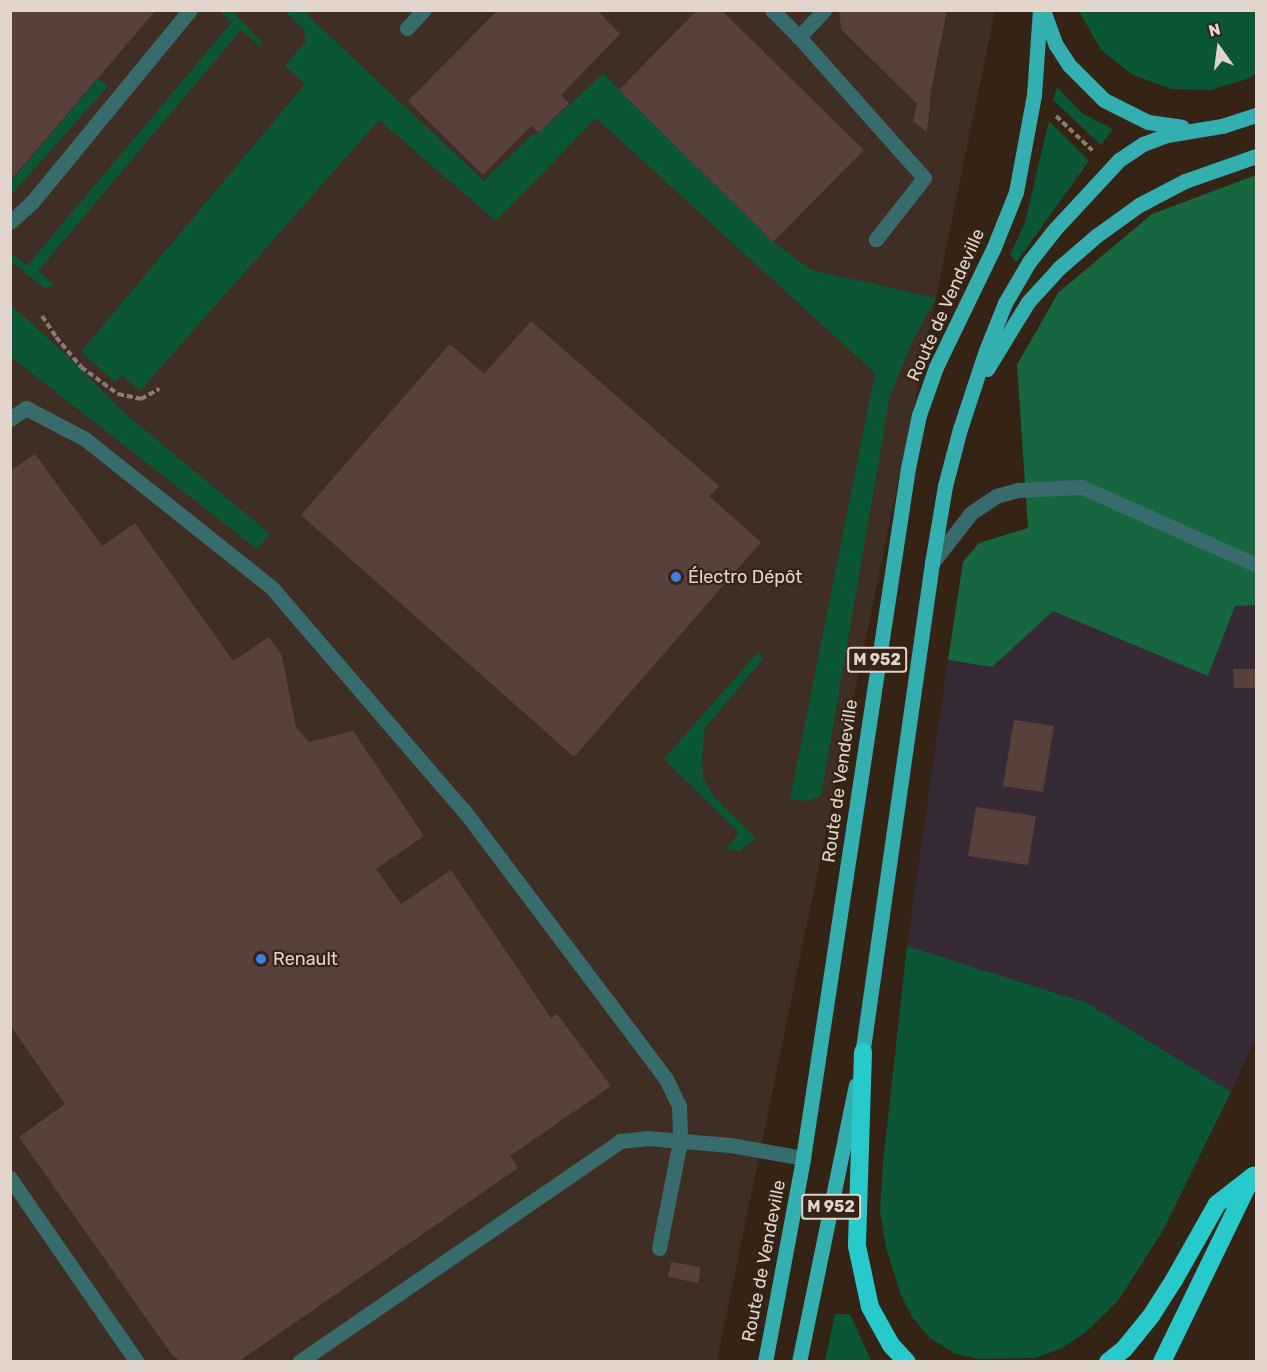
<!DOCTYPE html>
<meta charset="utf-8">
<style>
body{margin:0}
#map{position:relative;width:1267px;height:1372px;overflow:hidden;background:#352316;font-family:Rubik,sans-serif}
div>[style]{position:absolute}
.commercial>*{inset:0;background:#3f2e24}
.industrial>*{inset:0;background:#372a37}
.green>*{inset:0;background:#0b5634}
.forest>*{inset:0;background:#166740}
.building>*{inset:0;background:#58403b}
.path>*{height:4px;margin-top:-2px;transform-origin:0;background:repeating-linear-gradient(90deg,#8b7c71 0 6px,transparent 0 9px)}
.service>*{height:15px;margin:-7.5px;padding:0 7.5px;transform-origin:7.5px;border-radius:7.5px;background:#386b6b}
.primary>*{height:15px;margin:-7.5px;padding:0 7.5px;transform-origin:7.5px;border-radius:7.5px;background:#33afaf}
.motorway>*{height:18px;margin:-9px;padding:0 9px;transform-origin:9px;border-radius:9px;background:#27c9ca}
.dots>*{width:16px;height:16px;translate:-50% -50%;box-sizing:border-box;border:3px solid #352316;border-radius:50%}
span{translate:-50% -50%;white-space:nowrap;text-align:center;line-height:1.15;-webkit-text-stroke:4.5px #352316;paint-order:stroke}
.shield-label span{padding:2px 4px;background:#352316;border:2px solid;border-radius:4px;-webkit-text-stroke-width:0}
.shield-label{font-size:16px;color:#e1d5cc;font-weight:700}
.street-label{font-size:18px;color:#e1d5cc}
.poi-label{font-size:18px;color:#e1d5cc}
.left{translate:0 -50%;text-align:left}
.frame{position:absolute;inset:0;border:12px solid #e1d5cc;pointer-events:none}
.north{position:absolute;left:1189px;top:18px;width:60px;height:60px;-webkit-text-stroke:4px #352316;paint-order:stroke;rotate:346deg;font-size:16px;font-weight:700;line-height:24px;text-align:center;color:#e1d5cc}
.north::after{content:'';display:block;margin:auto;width:21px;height:27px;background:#e1d5cc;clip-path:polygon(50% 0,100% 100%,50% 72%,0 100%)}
</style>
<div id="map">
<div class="commercial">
<i style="clip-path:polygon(10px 11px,995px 11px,717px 1361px,11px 1361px)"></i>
</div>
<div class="industrial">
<i style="clip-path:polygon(1235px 605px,1256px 605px,1256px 1036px,1231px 1092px,1087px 1003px,907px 946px,948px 660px,992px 666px,1053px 610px,1208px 676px)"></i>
</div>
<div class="green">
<i style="clip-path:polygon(219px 11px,232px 11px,261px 41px,261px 47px,241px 30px,38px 271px,55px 286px,44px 288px,11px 261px,11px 253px,27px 266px,232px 22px)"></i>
<i style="clip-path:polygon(284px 11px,303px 11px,484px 181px,532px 135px,539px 133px,603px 74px,773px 242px,811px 270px,936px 298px,911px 344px,890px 396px,821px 796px,806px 801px,790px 799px,875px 373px,596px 118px,496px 221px,379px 120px,140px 391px,122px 375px,115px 382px,81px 352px,305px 84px,285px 66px,306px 41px,304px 30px)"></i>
<i style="clip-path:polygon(1079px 11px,1256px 11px,1256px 73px,1250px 78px,1211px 90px,1171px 89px,1133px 75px,1101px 50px)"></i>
<i style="clip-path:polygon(98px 79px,108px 86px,11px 195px,11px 181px)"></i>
<i style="clip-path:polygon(1057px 87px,1083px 114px,1113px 129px,1101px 145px,1053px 100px)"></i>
<i style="clip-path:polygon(1049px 121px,1089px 161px,1016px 263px,1010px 255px,1025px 222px)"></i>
<i style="clip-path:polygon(11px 305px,73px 361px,122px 411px,270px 534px,257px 549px,11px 357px)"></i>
<i style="clip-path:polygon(758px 652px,763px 659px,705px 728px,702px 758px,703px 778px,714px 797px,756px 838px,740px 851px,726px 849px,739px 833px,664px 759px)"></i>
<i style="clip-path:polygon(907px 946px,1087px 1003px,1231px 1092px,1162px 1232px,1118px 1301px,1086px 1332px,1062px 1348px,1035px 1358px,979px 1359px,956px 1354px,930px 1338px,912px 1317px,901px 1295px,886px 1248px,880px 1211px,883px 1163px)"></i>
<i style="clip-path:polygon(835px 1314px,850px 1314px,871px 1361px,825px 1361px)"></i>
</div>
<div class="forest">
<i style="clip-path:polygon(1256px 175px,1256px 605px,1235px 606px,1208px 676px,1053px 611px,992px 667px,948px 660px,963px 562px,979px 543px,1028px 528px,1017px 365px,1058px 293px,1152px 214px)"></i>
</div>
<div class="building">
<i style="clip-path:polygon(10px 10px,156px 10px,10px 181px)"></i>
<i style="clip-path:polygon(498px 10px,597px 10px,620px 34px,561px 95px,569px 103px,539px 133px,531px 126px,483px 175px,408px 101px)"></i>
<i style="clip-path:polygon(697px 10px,721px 10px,864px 150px,773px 242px,619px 90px)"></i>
<i style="clip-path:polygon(839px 10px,947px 10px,931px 91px,927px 132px,913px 121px,917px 104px,841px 29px)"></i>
<i style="clip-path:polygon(531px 321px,719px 486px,709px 496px,761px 542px,574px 757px,301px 515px,450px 344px,484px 374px)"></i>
<i style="clip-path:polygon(35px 454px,102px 546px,135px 523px,233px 661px,269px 637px,282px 656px,296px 727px,309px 742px,353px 731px,424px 836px,376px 869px,401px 904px,451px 870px,551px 1018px,557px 1014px,611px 1086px,510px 1156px,518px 1168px,238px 1362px,181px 1362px,172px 1355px,19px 1137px,65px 1104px,10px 1025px,10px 471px)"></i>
<i style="clip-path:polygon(1233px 669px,1256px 669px,1256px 688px,1234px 688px)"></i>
<i style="clip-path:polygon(1014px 720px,1054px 726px,1043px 792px,1003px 786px)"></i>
<i style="clip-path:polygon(976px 807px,1036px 816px,1028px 865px,968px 856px)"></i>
<i style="clip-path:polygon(671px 1262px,701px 1267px,698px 1283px,668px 1277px)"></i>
</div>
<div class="path">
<i style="left:1056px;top:116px;width:50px;rotate:43.4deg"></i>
<i style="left:42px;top:316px;width:25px;rotate:56deg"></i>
<i style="left:56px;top:337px;width:39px;rotate:50deg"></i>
<i style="left:81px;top:367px;width:46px;rotate:36.1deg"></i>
<i style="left:118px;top:394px;width:24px;rotate:12deg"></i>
<i style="left:141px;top:399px;width:21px;rotate:-29deg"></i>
</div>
<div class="service">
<i style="left:772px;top:10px;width:38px;rotate:45deg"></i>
<i style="left:799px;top:37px;width:37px;rotate:-47deg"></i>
<i style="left:407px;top:28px;width:25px;rotate:-47deg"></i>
<i style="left:799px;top:37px;width:188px;rotate:48.4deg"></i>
<i style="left:924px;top:178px;width:78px;rotate:128.2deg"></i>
<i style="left:10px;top:222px;width:31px;rotate:-42deg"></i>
<i style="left:33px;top:201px;width:247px;rotate:-50.6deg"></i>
<i style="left:10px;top:419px;width:19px;rotate:-35deg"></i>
<i style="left:26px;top:408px;width:67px;rotate:27.7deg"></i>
<i style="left:85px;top:439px;width:239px;rotate:38.5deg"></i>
<i style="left:272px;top:588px;width:296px;rotate:49.3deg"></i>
<i style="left:465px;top:812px;width:332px;rotate:53deg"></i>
<i style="left:665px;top:1077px;width:32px;rotate:64deg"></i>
<i style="left:679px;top:1106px;width:35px;rotate:88deg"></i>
<i style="left:680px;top:1141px;width:109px;rotate:101.1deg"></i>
<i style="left:932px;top:563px;width:63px;rotate:-52deg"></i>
<i style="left:971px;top:513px;width:30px;rotate:-34deg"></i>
<i style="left:996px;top:496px;width:23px;rotate:-15deg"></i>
<i style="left:1018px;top:490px;width:64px;rotate:-2.7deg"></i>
<i style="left:1082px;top:487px;width:191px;rotate:24.1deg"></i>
<i style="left:10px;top:1178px;width:224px;rotate:55.4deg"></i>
<i style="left:299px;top:1362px;width:390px;rotate:-34.5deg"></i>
<i style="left:620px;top:1141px;width:27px;rotate:-6deg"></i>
<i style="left:647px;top:1138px;width:83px;rotate:4.8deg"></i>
<i style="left:730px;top:1145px;width:74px;rotate:10.1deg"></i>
</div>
<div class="primary">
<i style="left:1043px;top:10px;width:37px;rotate:70deg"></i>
<i style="left:1056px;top:45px;width:24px;rotate:57deg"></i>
<i style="left:1069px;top:65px;width:49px;rotate:45deg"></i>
<i style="left:1104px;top:100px;width:49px;rotate:26.6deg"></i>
<i style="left:1148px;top:122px;width:34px;rotate:8deg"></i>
<i style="left:987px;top:369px;width:79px;rotate:-58.5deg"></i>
<i style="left:1028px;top:302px;width:46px;rotate:-47.6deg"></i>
<i style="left:1059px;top:268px;width:49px;rotate:-40.9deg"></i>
<i style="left:1096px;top:236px;width:53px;rotate:-35.8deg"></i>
<i style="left:1139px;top:205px;width:52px;rotate:-27.6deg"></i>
<i style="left:1185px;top:181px;width:75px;rotate:-19.4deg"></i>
<i style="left:861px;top:1062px;width:504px;rotate:-81.9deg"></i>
<i style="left:932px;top:563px;width:78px;rotate:-80.4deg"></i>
<i style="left:945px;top:486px;width:59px;rotate:-75.3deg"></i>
<i style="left:960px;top:429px;width:80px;rotate:-71.8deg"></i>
<i style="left:985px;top:353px;width:54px;rotate:-68.2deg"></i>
<i style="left:1005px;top:303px;width:48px;rotate:-59.7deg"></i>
<i style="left:1029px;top:262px;width:42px;rotate:-51.8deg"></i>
<i style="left:1055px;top:229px;width:94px;rotate:-47.2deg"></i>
<i style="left:1119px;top:160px;width:29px;rotate:-34deg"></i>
<i style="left:1143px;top:144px;width:26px;rotate:-21deg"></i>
<i style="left:1167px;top:135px;width:56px;rotate:-9.3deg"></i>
<i style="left:1222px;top:126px;width:36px;rotate:-18deg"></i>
<i style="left:765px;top:1362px;width:208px;rotate:-79.4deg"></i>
<i style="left:803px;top:1158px;width:698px;rotate:-81.35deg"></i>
<i style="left:908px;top:468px;width:54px;rotate:-78.3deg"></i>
<i style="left:919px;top:415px;width:51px;rotate:-70.5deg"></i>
<i style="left:936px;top:367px;width:133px;rotate:-64.2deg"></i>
<i style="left:994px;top:247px;width:59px;rotate:-68.2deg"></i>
<i style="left:1016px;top:192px;width:99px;rotate:-79.5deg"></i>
<i style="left:1034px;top:95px;width:85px;rotate:-86deg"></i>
<i style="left:799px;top:1362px;width:283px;rotate:-78.4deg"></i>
</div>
<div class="motorway">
<i style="left:863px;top:1052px;width:194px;rotate:91.8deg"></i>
<i style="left:857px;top:1246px;width:62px;rotate:78deg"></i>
<i style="left:870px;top:1307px;width:43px;rotate:61.1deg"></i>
<i style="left:891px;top:1345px;width:23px;rotate:47deg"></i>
<i style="left:1108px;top:1362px;width:22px;rotate:-39deg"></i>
<i style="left:1125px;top:1348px;width:41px;rotate:-50.9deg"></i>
<i style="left:1151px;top:1316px;width:43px;rotate:-57.4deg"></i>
<i style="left:1174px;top:1280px;width:87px;rotate:-60.5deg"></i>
<i style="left:1217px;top:1204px;width:46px;rotate:-37.9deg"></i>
<i style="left:1162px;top:1362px;width:206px;rotate:-64.1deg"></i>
</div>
<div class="dots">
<i style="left:676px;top:577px;background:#3f7fe0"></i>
<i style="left:261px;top:959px;background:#3f7fe0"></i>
</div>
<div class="shield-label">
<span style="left:877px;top:660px">M 952</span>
<span style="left:831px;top:1207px">M 952</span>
</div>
<div class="street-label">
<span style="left:946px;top:305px;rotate:-66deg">Route de Vendeville</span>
<span style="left:840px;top:781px;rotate:-82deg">Route de Vendeville</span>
<span style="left:764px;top:1261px;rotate:-79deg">Route de Vendeville</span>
</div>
<div class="poi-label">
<span class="left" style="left:688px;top:577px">Électro Dépôt</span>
<span class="left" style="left:273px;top:959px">Renault</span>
</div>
<div class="frame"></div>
<div class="north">N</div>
</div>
